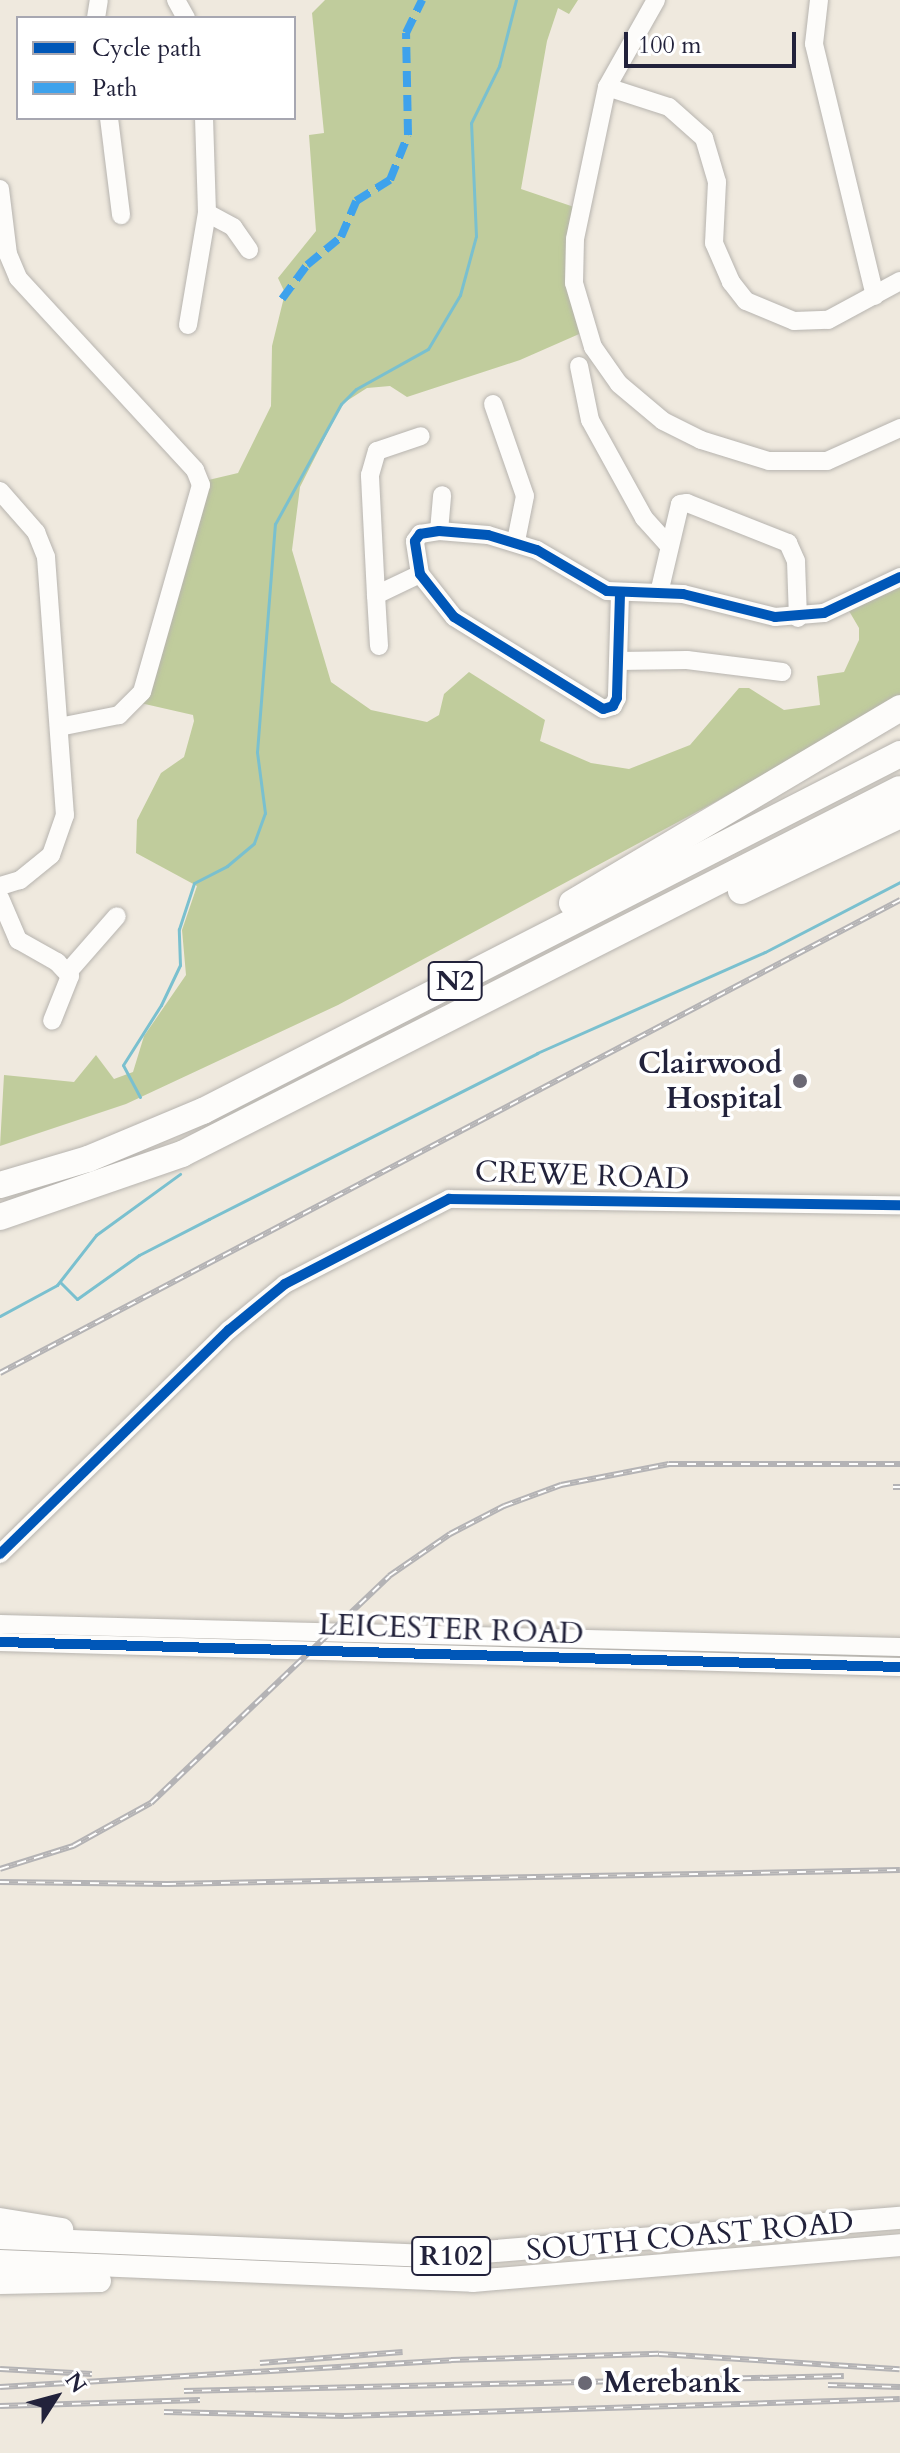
<!DOCTYPE html>
<style>
body{margin:0}
#map{position:relative;width:900px;height:2453px;overflow:hidden;background:#efe9de;font-family:Cardo,serif}
div>[style]{position:absolute}
.forest>*{inset:0;background:#c0cc9c}
.stream>*{height:3px;margin:-1.5px;padding:0 1.5px;transform-origin:1.5px;border-radius:1.5px;background:#7ac0cf}
.roads{filter:drop-shadow(0 0 2px #b7b4af) drop-shadow(0 0 2px #b7b4af)}
.minor>*{height:18px;margin:-9px;padding:0 9px;transform-origin:9px;border-radius:9px;background:#fdfcfa}
.major>*{height:22px;margin:-11px;padding:0 11px;transform-origin:11px;border-radius:11px;background:#fdfcfa}
.highway>*{height:26px;margin:-13px;padding:0 13px;transform-origin:13px;border-radius:13px;background:#fdfcfa}
.rail>*{height:6px;margin-top:-3px;transform-origin:0;background:repeating-linear-gradient(90deg,#fff 0 9px,#b4b3b5 0 18px);box-sizing:border-box;border-block:2px solid #b4b3b5}
.quiet>*{height:8px;margin-top:-4px;transform-origin:0;background:repeating-linear-gradient(90deg,#3ea2ec 0 16px,transparent 0 24px)}
.cycleway>*{height:10px;margin:-5px;padding:0 5px;transform-origin:5px;border-radius:5px;background:#0057b8}
.dots>*{width:22px;height:22px;translate:-50% -50%;box-sizing:border-box;border:4px solid #fff;border-radius:50%}
span{translate:-50% -50%;white-space:nowrap;text-align:center;line-height:1.15;-webkit-text-stroke:7px #fff;paint-order:stroke}
.shield-label span{padding:2px 6px;background:#fff;border:2px solid;border-radius:6px;-webkit-text-stroke-width:0}
.shield-label{font-size:28px;color:#22223b;font-weight:700}
.poi-label{font-size:30px;color:#22223b;font-weight:700}
.right{translate:-100% -50%;text-align:right}
.left{translate:0 -50%;text-align:left}
.street-label{font-size:30px;color:#22223b}
.legend{position:absolute;left:16px;top:16px;width:280px;height:104px;box-sizing:border-box;background:#fff;border:2px solid #a7a7b1;margin:0;padding:10px 14px;list-style:none;font-size:24px;color:#22223b}
.legend li{display:flex;align-items:center;gap:16px;height:40px}
.legend b{width:40px;border:2px solid #a7a7b1}
.north{position:absolute;left:16px;top:2357px;width:80px;height:80px;-webkit-text-stroke:6px #fff;paint-order:stroke;rotate:54deg;font-size:22px;font-weight:700;line-height:32px;text-align:center;color:#22223b}
.north::after{content:'';display:block;margin:auto;width:28px;height:36px;background:#22223b;clip-path:polygon(50% 0,100% 100%,50% 72%,0 100%)}
.scale{position:absolute;left:624px;top:32px;width:172px;height:36px;box-sizing:border-box;border:4px solid #22223b;border-top:0;padding-left:10px;font-size:24px;line-height:28px;white-space:nowrap;color:#22223b;-webkit-text-stroke:6px #fff;paint-order:stroke}
</style>
<div id="map">
<div class="forest">
<i style="clip-path:polygon(325px 0,578px 0,569px 14px,558px 8px,547px 41px,521px 189px,577px 208px,586px 331px,520px 360px,407px 397px,390px 386px,367px 388px,342px 404px,300px 487px,292px 550px,331px 682px,371px 710px,427px 722px,439px 715px,444px 694px,469px 672px,545px 720px,540px 741px,591px 763px,629px 769px,690px 745px,739px 688px,749px 688px,784px 710px,820px 705px,817px 676px,844px 672px,859px 640px,859px 628px,845px 604px,900px 577px,900px 696px,769px 773px,338px 1005px,126px 1104px,0 1146px,4px 1075px,74px 1082px,96px 1055px,114px 1079px,133px 1072px,144px 1036px,186px 975px,182px 930px,197px 886px,136px 853px,137px 820px,161px 773px,184px 757px,194px 721px,193px 715px,136px 702px,200px 482px,238px 473px,271px 406px,272px 346px,285px 293px,278px 278px,316px 231px,309px 135px,324px 133px,312px 13px)"></i>
</div>
<div class="stream">
<i style="left:140px;top:1097px;width:36px;rotate:-118deg"></i>
<i style="left:123px;top:1065px;width:71px;rotate:-57.7deg"></i>
<i style="left:161px;top:1005px;width:44px;rotate:-64.6deg"></i>
<i style="left:180px;top:965px;width:36px;rotate:-92deg"></i>
<i style="left:179px;top:929px;width:48px;rotate:-71.9deg"></i>
<i style="left:194px;top:883px;width:37px;rotate:-27deg"></i>
<i style="left:227px;top:866px;width:35px;rotate:-40deg"></i>
<i style="left:254px;top:843px;width:32px;rotate:-70deg"></i>
<i style="left:265px;top:813px;width:62px;rotate:-97.5deg"></i>
<i style="left:257px;top:752px;width:229px;rotate:-85.5deg"></i>
<i style="left:275px;top:524px;width:137px;rotate:-61.2deg"></i>
<i style="left:341px;top:404px;width:21px;rotate:-45deg"></i>
<i style="left:356px;top:389px;width:82px;rotate:-29.1deg"></i>
<i style="left:428px;top:349px;width:63px;rotate:-59.3deg"></i>
<i style="left:460px;top:295px;width:61px;rotate:-74.8deg"></i>
<i style="left:476px;top:236px;width:113px;rotate:-92.5deg"></i>
<i style="left:471px;top:123px;width:64px;rotate:-63.8deg"></i>
<i style="left:499px;top:66px;width:68px;rotate:-75.6deg"></i>
<i style="left:60px;top:1282px;width:24px;rotate:45deg"></i>
<i style="left:77px;top:1299px;width:76px;rotate:-35.4deg"></i>
<i style="left:139px;top:1255px;width:79px;rotate:-27.2deg"></i>
<i style="left:209px;top:1219px;width:368px;rotate:-26.8deg"></i>
<i style="left:537px;top:1053px;width:249px;rotate:-23.9deg"></i>
<i style="left:765px;top:952px;width:152px;rotate:-27.4deg"></i>
<i style="left:0;top:1316px;width:65px;rotate:-28.5deg"></i>
<i style="left:57px;top:1285px;width:63px;rotate:-52deg"></i>
<i style="left:96px;top:1235px;width:104px;rotate:-36deg"></i>
</div>
<div class="roads">
<div class="minor">
<i style="left:176px;top:0;width:21px;rotate:61deg"></i>
<i style="left:656px;top:0;width:100px;rotate:119.4deg"></i>
<i style="left:607px;top:87px;width:155px;rotate:101.9deg"></i>
<i style="left:575px;top:239px;width:44px;rotate:91.3deg"></i>
<i style="left:574px;top:283px;width:67px;rotate:73.5deg"></i>
<i style="left:593px;top:347px;width:45px;rotate:54.9deg"></i>
<i style="left:619px;top:384px;width:57px;rotate:40.1deg"></i>
<i style="left:663px;top:421px;width:42px;rotate:26.6deg"></i>
<i style="left:701px;top:440px;width:71px;rotate:17.2deg"></i>
<i style="left:769px;top:461px;width:58px"></i>
<i style="left:827px;top:461px;width:80px;rotate:-24.3deg"></i>
<i style="left:819px;top:0;width:44px;rotate:96.5deg"></i>
<i style="left:814px;top:44px;width:259px;rotate:76.4deg"></i>
<i style="left:96px;top:18px;width:18px;rotate:-81deg"></i>
<i style="left:607px;top:87px;width:65px;rotate:17.9deg"></i>
<i style="left:669px;top:107px;width:47px;rotate:41.5deg"></i>
<i style="left:704px;top:138px;width:46px;rotate:73.5deg"></i>
<i style="left:717px;top:182px;width:61px;rotate:92.8deg"></i>
<i style="left:714px;top:243px;width:43px;rotate:66.4deg"></i>
<i style="left:731px;top:282px;width:24px;rotate:52deg"></i>
<i style="left:746px;top:301px;width:52px;rotate:22.6deg"></i>
<i style="left:794px;top:321px;width:34px;rotate:-2deg"></i>
<i style="left:828px;top:320px;width:82px;rotate:-28.4deg"></i>
<i style="left:109px;top:118px;width:98px;rotate:82.9deg"></i>
<i style="left:0;top:189px;width:65px;rotate:83deg"></i>
<i style="left:8px;top:254px;width:26px;rotate:67deg"></i>
<i style="left:18px;top:278px;width:261px;rotate:47.3deg"></i>
<i style="left:195px;top:470px;width:16px;rotate:68deg"></i>
<i style="left:201px;top:485px;width:215px;rotate:105.9deg"></i>
<i style="left:142px;top:692px;width:33px;rotate:135deg"></i>
<i style="left:119px;top:715px;width:61px;rotate:168.7deg"></i>
<i style="left:207px;top:213px;width:30px;rotate:28deg"></i>
<i style="left:233px;top:227px;width:28px;rotate:55deg"></i>
<i style="left:188px;top:325px;width:114px;rotate:-80.4deg"></i>
<i style="left:207px;top:213px;width:95px;rotate:-91.8deg"></i>
<i style="left:579px;top:366px;width:55px;rotate:78.5deg"></i>
<i style="left:590px;top:420px;width:112px;rotate:61.1deg"></i>
<i style="left:644px;top:518px;width:36px;rotate:48deg"></i>
<i style="left:493px;top:404px;width:97px;rotate:70.8deg"></i>
<i style="left:525px;top:496px;width:46px;rotate:101.3deg"></i>
<i style="left:0;top:491px;width:55px;rotate:48.7deg"></i>
<i style="left:36px;top:532px;width:27px;rotate:68deg"></i>
<i style="left:46px;top:557px;width:259px;rotate:85.8deg"></i>
<i style="left:65px;top:815px;width:42px;rotate:109.3deg"></i>
<i style="left:51px;top:855px;width:40px;rotate:141deg"></i>
<i style="left:20px;top:880px;width:21px;rotate:163deg"></i>
<i style="left:439px;top:531px;width:36px;rotate:-85deg"></i>
<i style="left:420px;top:574px;width:49px;rotate:154.5deg"></i>
<i style="left:376px;top:595px;width:120px;rotate:-92.9deg"></i>
<i style="left:370px;top:475px;width:25px;rotate:-74deg"></i>
<i style="left:377px;top:451px;width:46px;rotate:-18.8deg"></i>
<i style="left:659px;top:593px;width:91px;rotate:-76.7deg"></i>
<i style="left:680px;top:504px;width:7px;rotate:-8deg"></i>
<i style="left:687px;top:503px;width:109px;rotate:21.6deg"></i>
<i style="left:788px;top:543px;width:20px;rotate:66deg"></i>
<i style="left:796px;top:561px;width:57px;rotate:88deg"></i>
<i style="left:620px;top:594px;width:104px;rotate:91.7deg"></i>
<i style="left:617px;top:698px;width:9px;rotate:117deg"></i>
<i style="left:613px;top:706px;width:10px;rotate:163deg"></i>
<i style="left:603px;top:709px;width:175px;rotate:-148.3deg"></i>
<i style="left:454px;top:617px;width:55px;rotate:-128.3deg"></i>
<i style="left:420px;top:574px;width:33px;rotate:-99deg"></i>
<i style="left:415px;top:541px;width:9px;rotate:-54deg"></i>
<i style="left:420px;top:534px;width:19px;rotate:-9deg"></i>
<i style="left:439px;top:531px;width:49px;rotate:4.7deg"></i>
<i style="left:488px;top:535px;width:51px;rotate:17deg"></i>
<i style="left:537px;top:550px;width:81px;rotate:30.4deg"></i>
<i style="left:607px;top:591px;width:76px;rotate:2.3deg"></i>
<i style="left:683px;top:594px;width:95px;rotate:14deg"></i>
<i style="left:775px;top:617px;width:49px;rotate:-4.7deg"></i>
<i style="left:824px;top:613px;width:84px;rotate:-25.3deg"></i>
<i style="left:376px;top:595px;width:51px;rotate:86.6deg"></i>
<i style="left:618px;top:661px;width:69px;rotate:-0.8deg"></i>
<i style="left:687px;top:660px;width:96px;rotate:7.2deg"></i>
<i style="left:0;top:898px;width:46px;rotate:66.8deg"></i>
<i style="left:18px;top:940px;width:45px;rotate:29.4deg"></i>
<i style="left:57px;top:962px;width:19px;rotate:47deg"></i>
<i style="left:70px;top:976px;width:48px;rotate:111.8deg"></i>
<i style="left:68px;top:972px;width:74px;rotate:-48.8deg"></i>
<i style="left:0;top:1554px;width:320px;rotate:-44.4deg"></i>
<i style="left:229px;top:1330px;width:72px;rotate:-39.4deg"></i>
<i style="left:285px;top:1284px;width:185px;rotate:-27.4deg"></i>
<i style="left:449px;top:1199px;width:451px;rotate:0.8deg"></i>
<i style="left:0;top:1624px;width:900px;rotate:1.46deg"></i>
<i style="left:0;top:1642px;width:900px;rotate:1.59deg"></i>
</div>
<div class="major">
<i style="left:0;top:2219px;width:63px;rotate:9.2deg"></i>
<i style="left:0;top:2238px;width:435px;rotate:2.4deg"></i>
<i style="left:435px;top:2256px;width:467px;rotate:-4.7deg"></i>
<i style="left:0;top:2261px;width:473px;rotate:2.4deg"></i>
<i style="left:473px;top:2281px;width:429px;rotate:-4.8deg"></i>
<i style="left:0;top:2283px;width:100px;rotate:-1.1deg"></i>
</div>
<div class="highway">
<i style="left:741px;top:891px;width:176px;rotate:-25.5deg"></i>
<i style="left:572px;top:903px;width:382px;rotate:-30.7deg"></i>
<i style="left:0;top:1185px;width:92px;rotate:-16.5deg"></i>
<i style="left:88px;top:1159px;width:125px;rotate:-22.7deg"></i>
<i style="left:203px;top:1111px;width:783px;rotate:-27.12deg"></i>
<i style="left:0;top:1217px;width:193px;rotate:-19.1deg"></i>
<i style="left:182px;top:1154px;width:805px;rotate:-26.95deg"></i>
</div>
</div>
<div class="rail">
<i style="left:0;top:1373px;width:1017px;rotate:-27.72deg"></i>
<i style="left:893px;top:1487px;width:7px"></i>
<i style="left:0;top:1869px;width:77px;rotate:-17.5deg"></i>
<i style="left:73px;top:1846px;width:89px;rotate:-28.9deg"></i>
<i style="left:151px;top:1803px;width:329px;rotate:-43.6deg"></i>
<i style="left:389px;top:1576px;width:74px;rotate:-34.5deg"></i>
<i style="left:450px;top:1534px;width:61px;rotate:-27.4deg"></i>
<i style="left:504px;top:1506px;width:61px;rotate:-20.2deg"></i>
<i style="left:561px;top:1485px;width:110px;rotate:-11deg"></i>
<i style="left:669px;top:1464px;width:231px"></i>
<i style="left:0;top:1882px;width:167px;rotate:0.7deg"></i>
<i style="left:167px;top:1884px;width:733px;rotate:-1.09deg"></i>
<i style="left:260px;top:2363px;width:143px;rotate:-4.4deg"></i>
<i style="left:0;top:2369px;width:92px;rotate:3.1deg"></i>
<i style="left:828px;top:2385px;width:72px;rotate:1.6deg"></i>
<i style="left:0;top:2387px;width:452px;rotate:-3.4deg"></i>
<i style="left:451px;top:2360px;width:208px;rotate:-1.7deg"></i>
<i style="left:659px;top:2354px;width:241px;rotate:3.6deg"></i>
<i style="left:184px;top:2391px;width:660px;rotate:-1.3deg"></i>
<i style="left:0;top:2406px;width:200px;rotate:-1.7deg"></i>
<i style="left:164px;top:2412px;width:180px;rotate:1.3deg"></i>
<i style="left:344px;top:2416px;width:556px;rotate:-1.75deg"></i>
</div>
<div class="quiet">
<i style="left:282px;top:299px;width:42px;rotate:-53.7deg"></i>
<i style="left:307px;top:265px;width:44px;rotate:-39.5deg"></i>
<i style="left:341px;top:237px;width:39px;rotate:-67deg"></i>
<i style="left:356px;top:201px;width:40px;rotate:-32deg"></i>
<i style="left:390px;top:180px;width:48px;rotate:-68.2deg"></i>
<i style="left:408px;top:135px;width:102px;rotate:-91.1deg"></i>
<i style="left:406px;top:33px;width:37px;rotate:-64deg"></i>
</div>
<div class="cycleway">
<i style="left:620px;top:594px;width:104px;rotate:91.7deg"></i>
<i style="left:617px;top:698px;width:9px;rotate:117deg"></i>
<i style="left:613px;top:706px;width:10px;rotate:163deg"></i>
<i style="left:603px;top:709px;width:175px;rotate:-148.3deg"></i>
<i style="left:454px;top:617px;width:55px;rotate:-128.3deg"></i>
<i style="left:420px;top:574px;width:33px;rotate:-99deg"></i>
<i style="left:415px;top:541px;width:9px;rotate:-54deg"></i>
<i style="left:420px;top:534px;width:19px;rotate:-9deg"></i>
<i style="left:439px;top:531px;width:49px;rotate:4.7deg"></i>
<i style="left:488px;top:535px;width:51px;rotate:17deg"></i>
<i style="left:537px;top:550px;width:81px;rotate:30.4deg"></i>
<i style="left:607px;top:591px;width:76px;rotate:2.3deg"></i>
<i style="left:683px;top:594px;width:95px;rotate:14deg"></i>
<i style="left:775px;top:617px;width:49px;rotate:-4.7deg"></i>
<i style="left:824px;top:613px;width:84px;rotate:-25.3deg"></i>
<i style="left:0;top:1554px;width:320px;rotate:-44.4deg"></i>
<i style="left:229px;top:1330px;width:72px;rotate:-39.4deg"></i>
<i style="left:285px;top:1284px;width:185px;rotate:-27.4deg"></i>
<i style="left:449px;top:1199px;width:451px;rotate:0.8deg"></i>
<i style="left:0;top:1642px;width:900px;rotate:1.59deg"></i>
</div>
<div class="dots">
<i style="left:800px;top:1081px;background:#6a6874"></i>
<i style="left:585px;top:2383px;background:#6a6874"></i>
</div>
<div class="shield-label">
<span style="left:455px;top:981px">N2</span>
<span style="left:451px;top:2256px">R102</span>
</div>
<div class="poi-label">
<span class="right" style="left:782px;top:1081px">Clairwood<br>Hospital</span>
<span class="left" style="left:603px;top:2383px">Merebank</span>
</div>
<div class="street-label">
<span style="left:582px;top:1176px;rotate:2deg">CREWE ROAD</span>
<span style="left:451px;top:1630px;rotate:2deg">LEICESTER ROAD</span>
<span style="left:690px;top:2237px;rotate:-5deg">SOUTH COAST ROAD</span>
</div>
<ul class="legend">
<li><b style="height:10px;background:#0057b8"></b>Cycle path</li>
<li><b style="height:10px;background:#3ea2ec"></b>Path</li>
</ul>
<div class="north">N</div>
<div class="scale">100 m</div>
</div>
